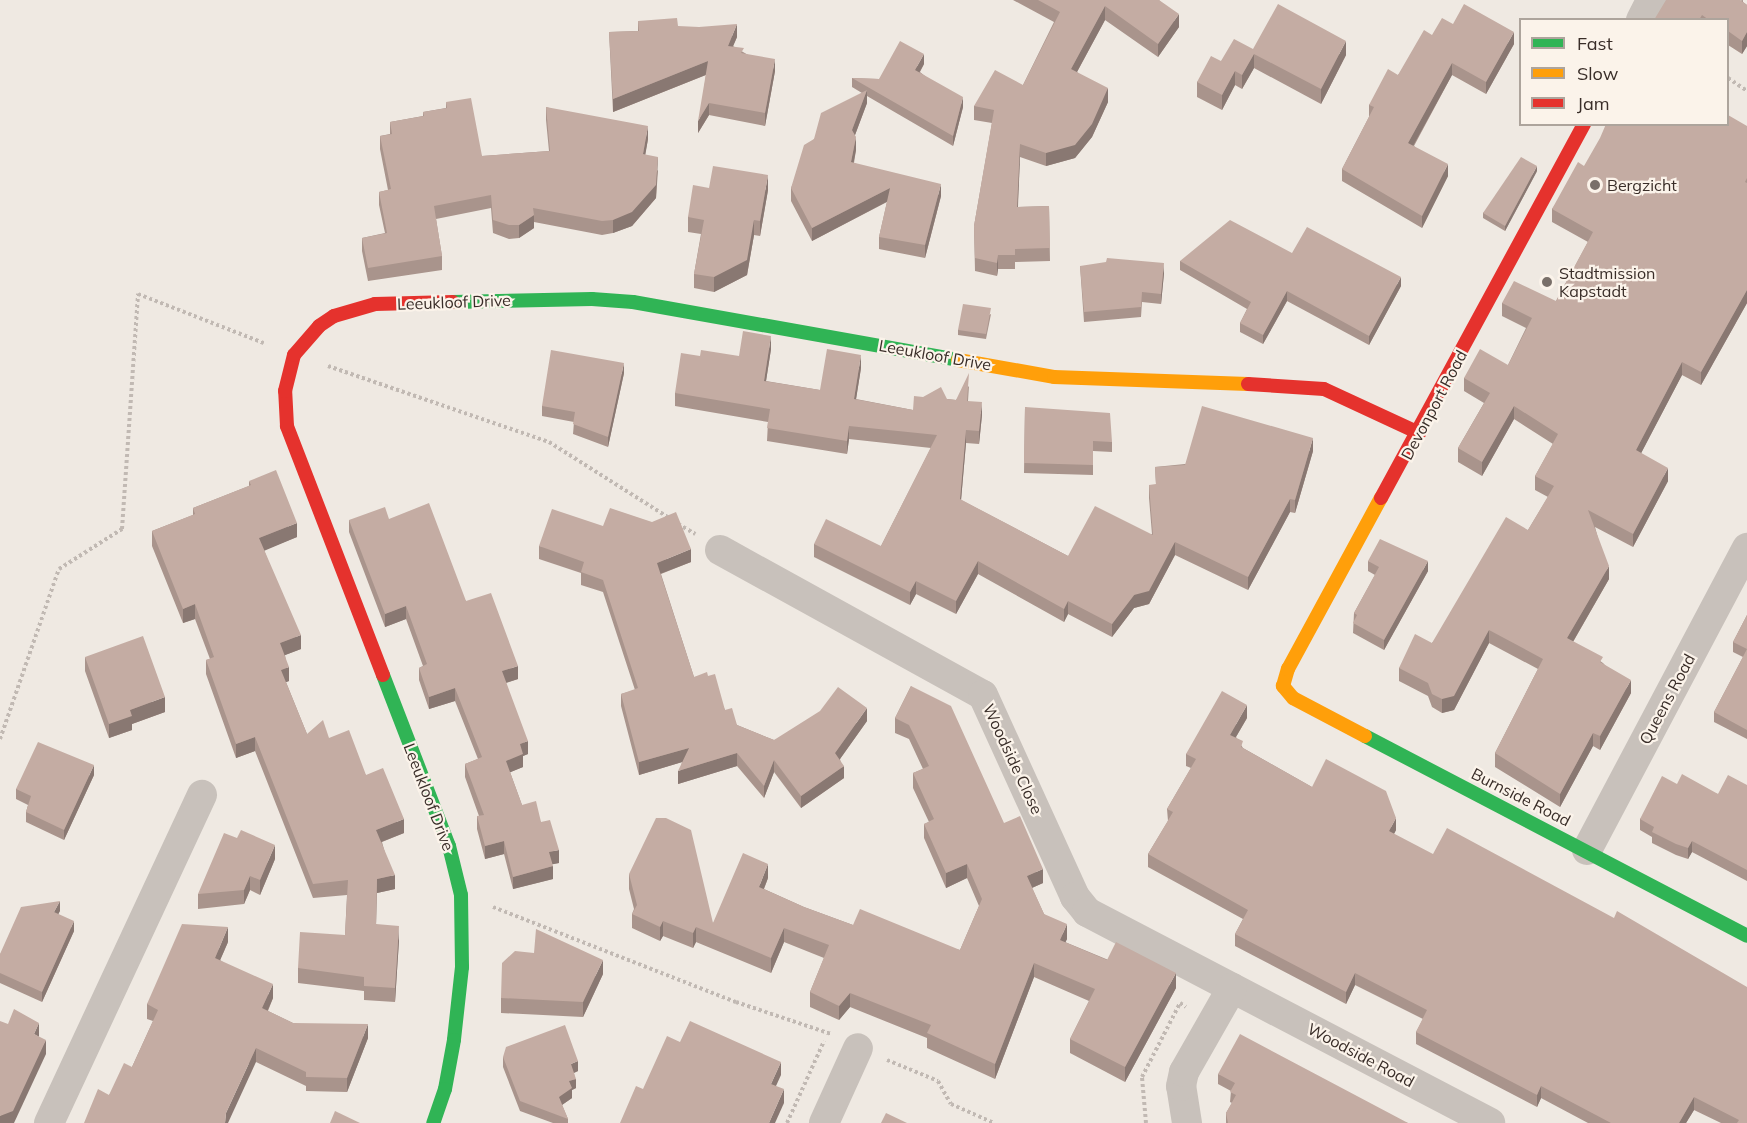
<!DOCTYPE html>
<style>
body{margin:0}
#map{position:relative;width:1747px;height:1123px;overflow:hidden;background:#efe9e2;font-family:Mulish,sans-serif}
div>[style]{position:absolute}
.path>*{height:4px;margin-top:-2px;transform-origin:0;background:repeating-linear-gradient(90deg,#c1b9b3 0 3px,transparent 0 6px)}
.street>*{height:30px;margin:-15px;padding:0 15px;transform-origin:15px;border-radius:15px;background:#c8c1bb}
.fast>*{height:14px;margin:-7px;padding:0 7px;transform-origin:7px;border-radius:7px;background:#30b455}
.slow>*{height:14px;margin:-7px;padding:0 7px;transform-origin:7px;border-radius:7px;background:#ff9f0a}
.jam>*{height:14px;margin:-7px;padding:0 7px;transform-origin:7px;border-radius:7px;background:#e5322d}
.wall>*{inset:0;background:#a9948c}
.shaded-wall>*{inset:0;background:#897872}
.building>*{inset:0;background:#c4aca3}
.dots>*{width:16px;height:16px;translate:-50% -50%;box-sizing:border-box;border:3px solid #fbf3ea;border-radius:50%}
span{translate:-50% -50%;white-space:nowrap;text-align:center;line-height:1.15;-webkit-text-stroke:4.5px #fbf3ea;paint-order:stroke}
.poi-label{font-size:16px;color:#392d28}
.left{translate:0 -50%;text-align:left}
.street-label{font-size:16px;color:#392d28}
.legend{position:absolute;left:1519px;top:18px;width:210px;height:108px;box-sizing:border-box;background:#fbf3ea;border:2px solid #ada49c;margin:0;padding:8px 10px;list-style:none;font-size:18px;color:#392d28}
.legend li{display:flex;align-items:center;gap:12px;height:30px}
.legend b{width:30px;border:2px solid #ada49c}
</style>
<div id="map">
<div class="path">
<i style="left:1728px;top:78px;width:23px;rotate:34deg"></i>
<i style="left:328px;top:366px;width:234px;rotate:19deg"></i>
<i style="left:549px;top:442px;width:142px;rotate:32.3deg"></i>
<i style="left:678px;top:524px;width:20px;rotate:30deg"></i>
<i style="left:0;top:739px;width:180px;rotate:-70.9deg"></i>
<i style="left:59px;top:569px;width:75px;rotate:-32.4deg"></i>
<i style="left:122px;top:529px;width:236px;rotate:-86.1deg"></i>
<i style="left:138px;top:294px;width:135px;rotate:21.3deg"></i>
<i style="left:493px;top:907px;width:261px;rotate:21.4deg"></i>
<i style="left:736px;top:1002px;width:100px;rotate:18.6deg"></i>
<i style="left:887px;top:1060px;width:55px;rotate:22.4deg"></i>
<i style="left:938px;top:1081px;width:26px;rotate:61deg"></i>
<i style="left:951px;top:1104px;width:47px;rotate:23.8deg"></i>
<i style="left:787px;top:1123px;width:90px;rotate:-65.7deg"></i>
<i style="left:1146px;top:1123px;width:46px;rotate:-95deg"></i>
<i style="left:1142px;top:1077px;width:83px;rotate:-62.8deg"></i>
<i style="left:1180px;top:1003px;width:7px;rotate:34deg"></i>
</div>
<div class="street">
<i style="left:1641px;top:20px;width:22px;rotate:-63deg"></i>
<i style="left:720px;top:550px;width:300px;rotate:28.9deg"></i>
<i style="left:983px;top:695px;width:222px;rotate:65.5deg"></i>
<i style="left:1075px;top:897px;width:19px;rotate:51deg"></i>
<i style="left:1087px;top:912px;width:455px;rotate:27.6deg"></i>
<i style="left:1587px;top:850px;width:342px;rotate:-62.1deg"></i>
<i style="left:49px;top:1123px;width:362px;rotate:-65deg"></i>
<i style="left:824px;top:1123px;width:82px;rotate:-65.6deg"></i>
<i style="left:1187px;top:1123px;width:37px;rotate:-99deg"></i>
<i style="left:1181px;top:1086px;width:14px;rotate:-78deg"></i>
<i style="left:1184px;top:1072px;width:97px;rotate:-60.3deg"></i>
</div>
<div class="fast">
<i style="left:453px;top:302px;width:139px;rotate:-1.2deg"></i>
<i style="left:592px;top:299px;width:41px;rotate:4.2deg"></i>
<i style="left:633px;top:302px;width:330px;rotate:10.1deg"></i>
<i style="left:383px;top:675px;width:183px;rotate:68.9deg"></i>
<i style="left:449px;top:846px;width:50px;rotate:76.2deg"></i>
<i style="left:461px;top:895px;width:72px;rotate:89.2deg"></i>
<i style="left:462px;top:967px;width:73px;rotate:96.3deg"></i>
<i style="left:454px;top:1040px;width:50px;rotate:100.4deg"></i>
<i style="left:445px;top:1089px;width:36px;rotate:109deg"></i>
<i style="left:1365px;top:736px;width:431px;rotate:27.6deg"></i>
</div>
<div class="slow">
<i style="left:958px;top:360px;width:97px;rotate:10deg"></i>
<i style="left:1054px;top:377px;width:194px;rotate:2.1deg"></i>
<i style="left:1365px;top:736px;width:81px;rotate:-152.2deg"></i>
<i style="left:1293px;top:698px;width:16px;rotate:-130deg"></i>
<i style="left:1283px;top:686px;width:18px;rotate:-74deg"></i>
<i style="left:1288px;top:669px;width:195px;rotate:-61.5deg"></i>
</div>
<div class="jam">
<i style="left:1248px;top:384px;width:76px;rotate:3.8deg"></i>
<i style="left:1324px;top:389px;width:105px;rotate:24.9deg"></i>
<i style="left:1381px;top:498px;width:426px;rotate:-61.5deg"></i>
<i style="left:383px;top:675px;width:267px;rotate:-111.1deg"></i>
<i style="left:287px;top:426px;width:35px;rotate:-93deg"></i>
<i style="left:285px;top:391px;width:37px;rotate:-76deg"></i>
<i style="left:294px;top:355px;width:38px;rotate:-49deg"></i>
<i style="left:319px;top:326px;width:18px;rotate:-34deg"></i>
<i style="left:334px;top:316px;width:43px;rotate:-16.3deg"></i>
<i style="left:375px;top:304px;width:78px;rotate:-1.5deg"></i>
</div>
<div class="wall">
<i style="clip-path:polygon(1013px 0,1159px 0,1179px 27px,1158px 57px,1105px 20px,1077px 72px,1108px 102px,1092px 137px,1075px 158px,1046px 166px,1020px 157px,1018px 207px,1049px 206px,1050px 261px,1015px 262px,1015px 269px,998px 269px,997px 276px,975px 271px,974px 226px,992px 123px,974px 120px,974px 106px,1023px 85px,1054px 22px)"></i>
<i style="clip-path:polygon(1743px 0,1743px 2px,1747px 5px,1747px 46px,1742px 54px,1728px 45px,1728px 20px,1654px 20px)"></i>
<i style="clip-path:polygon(638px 21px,737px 37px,733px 46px,775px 71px,765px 126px,709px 115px,698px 133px,706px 75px,613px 112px,609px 32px,638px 31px)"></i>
<i style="clip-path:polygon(1432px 35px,1514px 44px,1486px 94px,1452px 75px,1414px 146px,1448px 176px,1422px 228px,1342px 181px,1342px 169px,1369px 117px,1369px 105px,1398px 75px)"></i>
<i style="clip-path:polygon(1253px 49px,1346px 55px,1321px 104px,1254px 68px,1242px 89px,1235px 85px,1222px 110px,1197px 97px,1197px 82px,1221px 61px)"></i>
<i style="clip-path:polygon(924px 64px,920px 72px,963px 107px,953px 146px,867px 96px,867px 103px,855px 135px,856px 150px,854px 163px,941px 196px,925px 258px,879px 249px,879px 237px,887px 202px,812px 241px,791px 201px,791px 188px,814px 139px,862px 93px,852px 87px,852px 78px,879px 79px)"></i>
<i style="clip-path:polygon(446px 102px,482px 156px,549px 151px,546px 120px,546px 107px,648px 139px,645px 155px,658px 171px,656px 198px,632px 226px,613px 233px,602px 235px,534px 222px,534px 228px,519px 238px,509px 239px,493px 233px,491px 208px,436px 219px,442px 256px,442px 270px,368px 281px,362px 251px,362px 238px,385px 233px,379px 205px,379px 192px,388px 190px,380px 149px,380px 136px,390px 134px,390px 122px,423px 116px,423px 112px,446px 108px)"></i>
<i style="clip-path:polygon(1747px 126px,1747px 303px,1701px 385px,1682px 375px,1641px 453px,1668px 481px,1633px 547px,1595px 527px,1609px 579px,1573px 642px,1603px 663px,1631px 693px,1600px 750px,1593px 746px,1560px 807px,1495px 767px,1495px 753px,1538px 669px,1489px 643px,1454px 710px,1442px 713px,1432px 707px,1428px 696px,1399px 681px,1399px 668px,1432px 643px,1528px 530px,1548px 497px,1535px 490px,1535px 476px,1553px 444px,1514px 419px,1482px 476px,1458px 462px,1458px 448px,1484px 403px,1464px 391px,1464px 378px,1508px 365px,1526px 328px,1502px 316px,1502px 303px,1556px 301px,1588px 242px,1552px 222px,1552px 209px,1584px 166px)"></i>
<i style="clip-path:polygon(1537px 171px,1505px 231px,1483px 218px,1483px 213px)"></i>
<i style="clip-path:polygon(709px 188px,768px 190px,760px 236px,754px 235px,747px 275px,714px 292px,694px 288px,694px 274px,701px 234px,688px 232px,688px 217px)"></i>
<i style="clip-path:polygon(1292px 253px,1401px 286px,1369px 345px,1287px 301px,1263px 344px,1240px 332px,1240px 323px,1247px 309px,1180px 270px,1180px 261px)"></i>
<i style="clip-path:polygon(1080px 266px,1164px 273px,1161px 304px,1142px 302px,1141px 317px,1084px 322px)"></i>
<i style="clip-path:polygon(991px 314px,986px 339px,958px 335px,958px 330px)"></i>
<i style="clip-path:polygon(771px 349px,766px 381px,820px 390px,861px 368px,856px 399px,913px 410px,947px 399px,956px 400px,969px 386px,968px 401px,982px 415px,979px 444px,966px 443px,961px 500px,1068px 556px,1152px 534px,1149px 498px,1149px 485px,1156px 485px,1155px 467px,1313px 451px,1295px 513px,1290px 512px,1248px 590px,1175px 555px,1149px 604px,1134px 608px,1112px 637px,1068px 614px,1064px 622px,978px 574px,956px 614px,916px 594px,910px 605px,814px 557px,814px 544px,881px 546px,931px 448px,849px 439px,847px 454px,767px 441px,768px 422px,675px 406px,675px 393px,700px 356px,739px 356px)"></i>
<i style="clip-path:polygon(624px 373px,608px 447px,573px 434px,574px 422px,542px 416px,542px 406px)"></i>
<i style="clip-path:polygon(1025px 407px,1112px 442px,1112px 452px,1093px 451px,1093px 475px,1024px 473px)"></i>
<i style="clip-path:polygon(249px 481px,297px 537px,264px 550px,301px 649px,285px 655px,289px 681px,286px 682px,307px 734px,329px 738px,366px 775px,404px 833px,382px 842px,395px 889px,377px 893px,376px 924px,399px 940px,395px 1002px,364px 1000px,364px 991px,298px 983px,298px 968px,345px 935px,347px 895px,313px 898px,255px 751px,236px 758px,206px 674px,206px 660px,210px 659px,195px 619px,183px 623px,152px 546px,152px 531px,193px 515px,193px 508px,249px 486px)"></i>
<i style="clip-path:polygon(389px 519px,466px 601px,518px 679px,506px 683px,528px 754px,523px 756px,523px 767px,510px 772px,522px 805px,541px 822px,559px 863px,552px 864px,553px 879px,513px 889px,504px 854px,485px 859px,477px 829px,477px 816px,479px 816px,465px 777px,465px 764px,478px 759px,455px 701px,429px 709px,419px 680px,419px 668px,423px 666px,406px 619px,385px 627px,349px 532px,349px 520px)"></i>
<i style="clip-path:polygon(539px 546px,691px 562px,661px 574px,694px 677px,708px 676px,725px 710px,737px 725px,774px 740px,867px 721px,840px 759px,844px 778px,801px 808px,774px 772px,764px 798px,737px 766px,678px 784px,682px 762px,639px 775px,621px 706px,621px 694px,635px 690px,603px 592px,581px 585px,581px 573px,539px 559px)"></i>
<i style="clip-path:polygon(1368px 561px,1428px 571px,1384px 650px,1353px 633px,1354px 613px,1375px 575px,1368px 571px)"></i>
<i style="clip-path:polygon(1747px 615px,1747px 739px,1714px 722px,1714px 712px,1743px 657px,1733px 652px,1733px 642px)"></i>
<i style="clip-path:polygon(85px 657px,165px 712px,132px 724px,132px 730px,109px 738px,85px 671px)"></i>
<i style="clip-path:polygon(911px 686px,1043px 883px,1032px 888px,1044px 914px,1067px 939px,1065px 942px,1176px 988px,1125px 1082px,1070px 1053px,1070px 1039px,1089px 1001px,1034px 977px,995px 1079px,927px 1048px,927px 1038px,850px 1007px,839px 1020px,810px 1007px,810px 992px,824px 958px,784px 942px,771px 973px,696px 942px,693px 948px,663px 936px,660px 941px,632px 928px,632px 914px,634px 909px,629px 889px,629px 874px,713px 923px,768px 878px,764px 889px,804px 907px,853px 925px,960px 950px,979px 906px,967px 878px,946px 888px,924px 838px,924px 824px,929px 822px,913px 788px,913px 773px,923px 769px,909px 739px,895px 733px,895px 718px)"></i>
<i style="clip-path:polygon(1247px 718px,1236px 737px,1243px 748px,1312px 787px,1396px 830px,1394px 834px,1747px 1123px,1721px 1123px,1694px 1110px,1686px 1123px,1588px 1123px,1541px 1098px,1537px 1107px,1416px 1044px,1416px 1032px,1423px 1019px,1355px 985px,1346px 1004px,1235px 946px,1235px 934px,1243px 919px,1148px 867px,1148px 854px,1168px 821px,1167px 809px,1191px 768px,1186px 766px,1186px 754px)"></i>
<i style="clip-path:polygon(94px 775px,64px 840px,26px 822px,26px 812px,28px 805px,16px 799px,16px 789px)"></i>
<i style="clip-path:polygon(1677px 784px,1718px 794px,1747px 785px,1747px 881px,1692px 852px,1688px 859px,1676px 855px,1652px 843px,1652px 837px,1640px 830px,1640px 819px)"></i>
<i style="clip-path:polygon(275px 859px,260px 895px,250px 890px,244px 904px,198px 909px,198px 894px)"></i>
<i style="clip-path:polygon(60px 911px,58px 914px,74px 931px,42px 1002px,0 983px,0 954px)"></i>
<i style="clip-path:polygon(228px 942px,220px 960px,273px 998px,268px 1011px,293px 1023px,368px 1038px,347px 1092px,306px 1091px,306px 1086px,256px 1062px,109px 1095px,132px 1067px,153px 1021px,147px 1019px,147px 1004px)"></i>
<i style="clip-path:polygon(603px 974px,583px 1017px,501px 1013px,501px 998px)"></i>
<i style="clip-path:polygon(503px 1057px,578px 1071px,574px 1073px,576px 1088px,572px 1090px,572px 1098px,562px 1105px,568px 1119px,568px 1123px,553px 1123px,520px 1111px,503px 1067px)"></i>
<i style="clip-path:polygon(1218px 1074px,1408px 1123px,1226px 1123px,1226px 1113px,1232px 1103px,1230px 1102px,1231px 1091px,1218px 1084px)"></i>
</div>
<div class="shaded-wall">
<i style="clip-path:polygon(1105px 6px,1105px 20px,1071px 83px,1071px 69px)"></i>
<i style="clip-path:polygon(1179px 14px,1179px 27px,1158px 57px,1158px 44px)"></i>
<i style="clip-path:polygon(737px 24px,737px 37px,728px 58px,728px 46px)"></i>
<i style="clip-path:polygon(1514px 32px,1514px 44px,1486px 94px,1486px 82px)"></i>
<i style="clip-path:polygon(1747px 32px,1747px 46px,1742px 54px,1742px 41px)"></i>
<i style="clip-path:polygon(1346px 41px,1346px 55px,1321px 104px,1321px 89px)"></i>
<i style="clip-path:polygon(924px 54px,924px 64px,915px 80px,915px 70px)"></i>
<i style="clip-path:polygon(1254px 54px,1254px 68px,1242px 89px,1242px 75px)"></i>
<i style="clip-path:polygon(775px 59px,775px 71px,765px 126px,765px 113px)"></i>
<i style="clip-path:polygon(708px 61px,708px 74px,613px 112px,613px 99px)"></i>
<i style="clip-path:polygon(1452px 63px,1452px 75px,1408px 155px,1408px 143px)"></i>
<i style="clip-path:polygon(1235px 71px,1235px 85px,1222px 110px,1222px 95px)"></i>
<i style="clip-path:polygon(1108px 88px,1108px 102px,1092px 137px,1075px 158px,1046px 166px,1046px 153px)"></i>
<i style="clip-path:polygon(867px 90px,867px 103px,852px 143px,852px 130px)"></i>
<i style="clip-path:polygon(963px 97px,963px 107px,953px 146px,953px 136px)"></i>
<i style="clip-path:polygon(709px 103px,709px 115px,698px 133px,698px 121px)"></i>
<i style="clip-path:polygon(648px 126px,648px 139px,643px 168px,643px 154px)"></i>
<i style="clip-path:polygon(856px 137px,856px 150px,851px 175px,851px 162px)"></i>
<i style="clip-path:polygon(1020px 144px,1020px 157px,1017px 220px,1017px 207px)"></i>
<i style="clip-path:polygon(658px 157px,656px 198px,632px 226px,613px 233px,613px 220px)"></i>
<i style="clip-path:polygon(1448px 164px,1448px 176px,1422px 228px,1422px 216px)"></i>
<i style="clip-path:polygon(1537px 166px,1537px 171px,1505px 231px,1505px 226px)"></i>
<i style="clip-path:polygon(768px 175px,768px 190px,760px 236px,760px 221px)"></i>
<i style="clip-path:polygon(941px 184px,941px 196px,925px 258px,925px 245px)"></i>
<i style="clip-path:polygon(890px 188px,890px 200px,812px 241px,812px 228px)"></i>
<i style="clip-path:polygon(534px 215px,534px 228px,519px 238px,519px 225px)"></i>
<i style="clip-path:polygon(754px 220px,754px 235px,747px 275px,714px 292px,714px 277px)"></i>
<i style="clip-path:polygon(998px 255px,998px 269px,997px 276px,997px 263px)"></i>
<i style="clip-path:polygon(1164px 263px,1164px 273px,1161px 304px,1161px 294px)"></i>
<i style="clip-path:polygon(1401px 277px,1401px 286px,1369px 345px,1369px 336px)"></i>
<i style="clip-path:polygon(1747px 290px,1747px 303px,1701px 385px,1701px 372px)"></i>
<i style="clip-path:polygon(1287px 291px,1287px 301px,1263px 344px,1263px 335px)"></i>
<i style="clip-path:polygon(771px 336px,771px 349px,764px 394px,764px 381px)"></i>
<i style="clip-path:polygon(861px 355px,861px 368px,854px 412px,854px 399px)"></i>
<i style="clip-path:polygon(1682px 362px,1682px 375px,1636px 463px,1636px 450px)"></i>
<i style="clip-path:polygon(624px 363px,624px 373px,608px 447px,608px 437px)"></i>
<i style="clip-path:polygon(982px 402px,982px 415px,979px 444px,979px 431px)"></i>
<i style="clip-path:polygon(1514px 406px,1514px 419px,1482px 476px,1482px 462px)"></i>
<i style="clip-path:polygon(849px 426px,849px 439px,847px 454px,847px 441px)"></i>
<i style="clip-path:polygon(966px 430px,966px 443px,960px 512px,960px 499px)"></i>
<i style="clip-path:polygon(1313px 438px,1313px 451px,1295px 513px,1295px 500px)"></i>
<i style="clip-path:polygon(1668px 468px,1668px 481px,1633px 547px,1633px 534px)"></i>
<i style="clip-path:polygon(1290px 499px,1290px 512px,1248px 590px,1248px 577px)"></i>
<i style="clip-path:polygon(297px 523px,297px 537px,259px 553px,259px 538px)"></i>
<i style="clip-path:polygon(1175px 542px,1175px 555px,1149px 604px,1134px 608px,1112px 637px,1112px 624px)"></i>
<i style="clip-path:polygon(691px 549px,691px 562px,657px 575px,657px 563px)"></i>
<i style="clip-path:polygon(978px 561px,978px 574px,956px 614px,956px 601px)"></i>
<i style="clip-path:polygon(1428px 561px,1428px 571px,1384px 650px,1384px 640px)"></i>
<i style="clip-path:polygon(1609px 566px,1609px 579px,1567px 652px,1567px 638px)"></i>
<i style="clip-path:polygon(916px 581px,916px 594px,910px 605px,910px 592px)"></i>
<i style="clip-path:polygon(1068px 601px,1068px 614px,1064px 622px,1064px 609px)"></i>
<i style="clip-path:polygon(195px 604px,195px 619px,183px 623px,183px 609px)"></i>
<i style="clip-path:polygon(406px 606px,406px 619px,385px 627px,385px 614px)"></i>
<i style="clip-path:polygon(1489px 630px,1489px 643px,1454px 710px,1442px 713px,1442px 699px)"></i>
<i style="clip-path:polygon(301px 635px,301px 649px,280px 657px,280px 643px)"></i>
<i style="clip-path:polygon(518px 666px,518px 679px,502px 684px,502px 671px)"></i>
<i style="clip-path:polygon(289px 667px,289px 681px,281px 684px,281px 670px)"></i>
<i style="clip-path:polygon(1631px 680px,1631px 693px,1600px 750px,1600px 736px)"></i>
<i style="clip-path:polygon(455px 688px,455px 701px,429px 709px,429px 697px)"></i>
<i style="clip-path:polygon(165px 697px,165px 712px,132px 724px,132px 730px,109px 738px,109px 724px,130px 710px)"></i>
<i style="clip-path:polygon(1247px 705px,1247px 718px,1230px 747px,1230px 735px)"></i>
<i style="clip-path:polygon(867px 708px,867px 721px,835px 766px,835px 753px)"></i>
<i style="clip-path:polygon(1593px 733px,1593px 746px,1560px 807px,1560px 794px)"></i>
<i style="clip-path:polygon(255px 737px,255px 751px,236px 758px,236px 744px)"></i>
<i style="clip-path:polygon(528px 741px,528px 754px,523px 756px,523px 767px,506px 774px,506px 761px,520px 744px)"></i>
<i style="clip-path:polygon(689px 748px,689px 760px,639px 775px,639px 762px)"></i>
<i style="clip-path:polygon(737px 753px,737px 766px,678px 784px,678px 771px)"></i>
<i style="clip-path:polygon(774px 760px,774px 772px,764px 798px,764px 786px)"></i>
<i style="clip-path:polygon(94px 765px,94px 775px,64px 840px,64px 830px)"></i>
<i style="clip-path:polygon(844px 766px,844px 778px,801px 808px,801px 796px)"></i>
<i style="clip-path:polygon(1396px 818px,1396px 830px,1389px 843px,1389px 831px)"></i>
<i style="clip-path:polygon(404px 819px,404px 833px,376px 844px,376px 830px)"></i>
<i style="clip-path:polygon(504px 841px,504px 854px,485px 859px,485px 846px)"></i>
<i style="clip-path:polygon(1692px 841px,1692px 852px,1688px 859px,1688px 848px)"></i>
<i style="clip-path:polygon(275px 845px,275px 859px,260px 895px,260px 880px)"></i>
<i style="clip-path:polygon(559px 850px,559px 863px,549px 865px,549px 852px)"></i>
<i style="clip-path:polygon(768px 864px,768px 878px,759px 901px,759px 887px)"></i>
<i style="clip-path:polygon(967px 864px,967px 878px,946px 888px,946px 873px)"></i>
<i style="clip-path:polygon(553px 866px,553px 879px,513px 889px,513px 877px)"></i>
<i style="clip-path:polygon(1043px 869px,1043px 883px,1027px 890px,1027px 876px)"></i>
<i style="clip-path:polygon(395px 875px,395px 889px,377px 893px,376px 939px,377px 879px)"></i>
<i style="clip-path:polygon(250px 876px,250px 890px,244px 904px,244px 890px)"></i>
<i style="clip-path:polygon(60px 901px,60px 911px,54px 922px,54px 912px)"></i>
<i style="clip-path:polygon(74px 921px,74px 931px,42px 1002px,42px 992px)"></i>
<i style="clip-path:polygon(663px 921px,663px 936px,660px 941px,660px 927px)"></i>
<i style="clip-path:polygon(1067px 924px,1067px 939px,1060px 954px,1060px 940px)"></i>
<i style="clip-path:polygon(399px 926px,399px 940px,395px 1002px,395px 988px)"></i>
<i style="clip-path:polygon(228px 927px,228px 942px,215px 972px,215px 958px)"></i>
<i style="clip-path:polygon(696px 927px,696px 942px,693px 948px,693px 933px)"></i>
<i style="clip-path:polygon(784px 928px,784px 942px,771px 973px,771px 958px)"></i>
<i style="clip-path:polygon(603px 960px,603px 974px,583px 1017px,583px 1002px)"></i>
<i style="clip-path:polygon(1034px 963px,1034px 977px,995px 1079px,995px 1064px)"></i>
<i style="clip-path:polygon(1176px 973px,1176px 988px,1125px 1082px,1125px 1067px)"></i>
<i style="clip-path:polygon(1355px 973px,1355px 985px,1346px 1004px,1346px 992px)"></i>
<i style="clip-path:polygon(273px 984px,273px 998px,262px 1023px,262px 1008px)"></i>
<i style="clip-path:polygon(850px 993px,850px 1007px,839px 1020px,839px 1006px)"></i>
<i style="clip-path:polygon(39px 1023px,39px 1037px,34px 1034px)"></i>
<i style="clip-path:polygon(368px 1024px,368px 1038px,347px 1092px,347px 1078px)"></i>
<i style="clip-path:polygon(46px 1040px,46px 1054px,14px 1123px,0 1123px,0 1116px)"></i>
<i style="clip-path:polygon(256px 1048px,256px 1062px,228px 1123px,225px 1123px,226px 1113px)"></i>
<i style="clip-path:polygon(578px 1061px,578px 1071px,571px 1074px,571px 1064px)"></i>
<i style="clip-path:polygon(781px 1062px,781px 1075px,771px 1097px,771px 1084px)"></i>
<i style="clip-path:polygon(576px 1079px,576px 1088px,572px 1090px,572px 1098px,559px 1107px,559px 1097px,569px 1081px)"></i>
<i style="clip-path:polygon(1541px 1086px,1541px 1098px,1537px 1107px,1537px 1095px)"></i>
<i style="clip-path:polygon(784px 1089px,784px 1103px,775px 1123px,769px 1123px)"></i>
<i style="clip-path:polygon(1694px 1097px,1694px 1110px,1686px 1123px,1679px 1123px)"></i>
</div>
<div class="building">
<i style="clip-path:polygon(1038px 0,1159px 0,1179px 14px,1158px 44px,1105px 6px,1071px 69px,1108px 88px,1092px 124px,1075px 145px,1046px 153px,1020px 144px,1017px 207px,1049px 206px,1050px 248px,1015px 249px,1015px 255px,998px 255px,997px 263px,975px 258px,974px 226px,994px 110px,974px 106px,995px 70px,1023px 85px,1060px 12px)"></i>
<i style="clip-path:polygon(1666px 0,1740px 0,1747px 5px,1747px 32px,1742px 41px,1728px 31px,1728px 20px,1709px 20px,1702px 15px,1699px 20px,1654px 20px)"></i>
<i style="clip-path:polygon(1278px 4px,1346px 41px,1321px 89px,1254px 54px,1242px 75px,1235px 71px,1222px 95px,1197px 82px,1211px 56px,1221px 61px,1234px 39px,1253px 49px)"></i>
<i style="clip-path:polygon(1464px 4px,1514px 32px,1486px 82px,1452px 63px,1408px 143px,1448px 164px,1422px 216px,1342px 169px,1374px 107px,1369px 105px,1388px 69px,1398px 75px,1424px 30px,1432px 35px,1442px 18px,1453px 24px)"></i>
<i style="clip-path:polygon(677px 18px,678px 26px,699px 27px,737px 24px,728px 46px,744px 48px,741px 53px,775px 59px,765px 113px,709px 103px,698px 121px,708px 61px,613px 99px,609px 32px,639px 31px,638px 21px)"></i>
<i style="clip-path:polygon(900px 41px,924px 54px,915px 70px,963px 97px,953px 136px,852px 78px,879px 79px)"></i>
<i style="clip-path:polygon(867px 90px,852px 130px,856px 137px,851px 162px,941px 184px,925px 245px,879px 237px,890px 188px,812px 228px,791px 188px,804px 145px,814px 139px,821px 113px)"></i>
<i style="clip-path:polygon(471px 98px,482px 156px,550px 151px,546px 107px,648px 126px,643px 154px,658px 157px,656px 185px,632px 212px,613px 220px,602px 221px,533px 208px,534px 215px,519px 225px,509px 225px,493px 220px,491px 195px,434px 206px,442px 256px,368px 268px,362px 238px,387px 233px,379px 192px,391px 189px,380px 136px,392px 134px,390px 122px,424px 116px,423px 112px,447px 108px,446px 102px)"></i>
<i style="clip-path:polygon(1728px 115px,1747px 126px,1747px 178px,1745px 182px,1747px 183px,1747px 290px,1701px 372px,1682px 362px,1636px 450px,1668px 468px,1633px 534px,1588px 510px,1609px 566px,1567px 638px,1603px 657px,1600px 662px,1631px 680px,1600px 736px,1593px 733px,1560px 794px,1495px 753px,1543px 659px,1489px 630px,1454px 696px,1442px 699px,1432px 694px,1428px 683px,1399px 668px,1415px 634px,1432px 643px,1506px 517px,1528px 530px,1554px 486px,1535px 476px,1558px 434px,1514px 406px,1482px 462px,1458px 448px,1490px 393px,1464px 378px,1480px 349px,1508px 365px,1532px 318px,1502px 303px,1514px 281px,1556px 301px,1593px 232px,1552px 209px,1578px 162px,1584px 166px,1600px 138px,1606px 124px,1728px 124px)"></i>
<i style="clip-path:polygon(1521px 157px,1537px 166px,1505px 226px,1483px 213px)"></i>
<i style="clip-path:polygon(713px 166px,768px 175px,760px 221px,754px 220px,747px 260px,714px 277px,694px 274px,704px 220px,688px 217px,693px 185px,709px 188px)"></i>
<i style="clip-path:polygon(1230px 220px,1292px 253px,1307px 227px,1401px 277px,1369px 336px,1287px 291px,1263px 335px,1240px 323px,1251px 302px,1180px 261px)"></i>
<i style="clip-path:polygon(1107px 258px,1164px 263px,1161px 294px,1142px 292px,1141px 307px,1084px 312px,1080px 266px,1106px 262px)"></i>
<i style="clip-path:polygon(963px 304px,991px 308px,986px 334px,958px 330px)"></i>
<i style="clip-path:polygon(743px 331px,771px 336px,764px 381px,820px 390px,827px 349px,861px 355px,854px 399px,913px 410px,914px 396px,923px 397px,941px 387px,947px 399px,956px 400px,969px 373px,967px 401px,982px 402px,979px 431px,966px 430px,960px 499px,1068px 556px,1095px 506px,1153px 535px,1149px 485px,1156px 484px,1155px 467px,1185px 465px,1202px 406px,1313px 438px,1295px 500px,1290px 499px,1248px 577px,1175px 542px,1149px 591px,1134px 595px,1112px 624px,1068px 601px,1064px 609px,978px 561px,956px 601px,916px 581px,910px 592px,814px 544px,826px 519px,881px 546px,937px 435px,849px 426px,847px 441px,767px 428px,770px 409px,675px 393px,681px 353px,700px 356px,701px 350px,739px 356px)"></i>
<i style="clip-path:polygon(551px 350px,624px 363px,608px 437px,573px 424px,575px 412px,542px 406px)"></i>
<i style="clip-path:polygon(1025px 407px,1110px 413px,1112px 442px,1093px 441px,1093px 465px,1024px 463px)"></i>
<i style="clip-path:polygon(276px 470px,297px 523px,259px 538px,301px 635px,280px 643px,289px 667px,281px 670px,307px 734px,323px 720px,329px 738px,349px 730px,366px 775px,383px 768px,404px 819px,376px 830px,395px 875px,377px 879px,376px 924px,399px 926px,395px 988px,364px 986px,364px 977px,298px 968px,300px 932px,345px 935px,348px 880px,313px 884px,255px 737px,236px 744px,206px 660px,214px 657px,195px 604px,183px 609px,152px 531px,195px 514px,193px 508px,251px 485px,249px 481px)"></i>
<i style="clip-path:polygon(429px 503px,466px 601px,491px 593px,518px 666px,502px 671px,528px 741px,520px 744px,523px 754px,506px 761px,522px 805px,536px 801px,541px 822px,550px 820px,559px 850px,549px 852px,553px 866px,513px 877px,504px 841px,485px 846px,477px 816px,484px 815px,465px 764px,482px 757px,455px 688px,429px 697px,419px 668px,427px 664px,406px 606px,385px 614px,349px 520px,385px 507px,389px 519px)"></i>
<i style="clip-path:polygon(610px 508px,652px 522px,676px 512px,691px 549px,657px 563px,694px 677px,707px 672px,708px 676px,715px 674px,725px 710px,732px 708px,737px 725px,774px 740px,820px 711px,838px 687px,867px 708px,835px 753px,844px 766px,801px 796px,774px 760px,764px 786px,737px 753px,678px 771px,689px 748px,639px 762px,621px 694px,638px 688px,603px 580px,581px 572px,584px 562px,539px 546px,552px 509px,603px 526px)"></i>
<i style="clip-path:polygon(1380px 539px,1428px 561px,1384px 640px,1353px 623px,1357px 615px,1354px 613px,1379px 567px,1368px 561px)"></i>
<i style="clip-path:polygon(1747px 615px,1747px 730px,1714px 712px,1747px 649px,1733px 642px)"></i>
<i style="clip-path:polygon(143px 636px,165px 697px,130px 710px,132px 716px,109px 724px,85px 657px)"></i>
<i style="clip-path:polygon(911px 686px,951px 706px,1004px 823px,1020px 816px,1043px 869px,1027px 876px,1044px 914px,1067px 924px,1060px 940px,1107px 960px,1116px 942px,1176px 973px,1125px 1067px,1070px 1039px,1095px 989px,1034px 963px,995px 1064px,927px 1033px,931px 1025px,850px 993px,839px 1006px,810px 992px,829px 945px,784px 928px,771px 958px,696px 927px,693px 933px,663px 921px,660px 927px,632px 914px,637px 905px,629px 874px,656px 818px,666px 818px,691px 830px,713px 923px,743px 853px,768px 864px,759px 887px,804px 907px,853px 925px,860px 909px,960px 950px,982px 899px,967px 864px,946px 873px,924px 824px,934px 819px,913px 773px,929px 766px,909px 725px,895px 718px)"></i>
<i style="clip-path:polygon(1222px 691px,1247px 705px,1230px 735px,1243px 741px,1241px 747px,1312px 787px,1326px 759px,1386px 791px,1396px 818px,1389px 831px,1433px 854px,1447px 828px,1614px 918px,1617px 911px,1747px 987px,1747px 1123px,1737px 1123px,1739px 1120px,1694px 1097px,1679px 1123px,1611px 1123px,1541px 1086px,1537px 1095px,1416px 1032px,1427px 1010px,1355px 973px,1346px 992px,1235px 934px,1248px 910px,1148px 854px,1173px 812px,1167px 809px,1196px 759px,1186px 754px)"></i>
<i style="clip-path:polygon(38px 742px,94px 765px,64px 830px,26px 812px,31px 796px,16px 789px)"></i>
<i style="clip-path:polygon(1682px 774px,1718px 794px,1728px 775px,1747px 785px,1747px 870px,1692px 841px,1688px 848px,1676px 844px,1652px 832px,1654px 827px,1640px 819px,1662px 776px,1677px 784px)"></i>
<i style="clip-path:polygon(241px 830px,275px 845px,260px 880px,250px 876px,244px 890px,198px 894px,224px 833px,237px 838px)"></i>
<i style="clip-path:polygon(60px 901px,54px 912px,74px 921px,42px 992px,0 973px,0 954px,21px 907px)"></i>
<i style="clip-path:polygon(182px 924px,228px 927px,215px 958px,273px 984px,262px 1008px,293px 1023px,368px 1024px,347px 1078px,306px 1077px,306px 1072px,256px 1048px,226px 1113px,225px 1123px,84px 1123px,98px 1089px,109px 1095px,124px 1063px,132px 1067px,158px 1010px,147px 1004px)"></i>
<i style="clip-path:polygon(536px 929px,603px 960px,583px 1002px,501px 998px,502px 963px,515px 951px,534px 953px)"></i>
<i style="clip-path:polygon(14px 1009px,39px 1023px,34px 1034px,46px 1040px,13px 1111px,0 1116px,0 1021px,8px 1024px)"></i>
<i style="clip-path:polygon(690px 1021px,781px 1062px,771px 1084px,784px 1089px,769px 1123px,770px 1123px,620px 1123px,636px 1086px,643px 1089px,667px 1036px,680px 1042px)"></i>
<i style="clip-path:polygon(565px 1025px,578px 1061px,571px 1064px,576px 1079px,569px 1081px,572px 1088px,559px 1097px,568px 1119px,520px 1101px,503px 1057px,506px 1047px)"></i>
<i style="clip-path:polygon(1240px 1034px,1408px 1123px,1228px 1123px,1226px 1113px,1236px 1095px,1230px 1092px,1235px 1083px,1218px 1074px)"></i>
<i style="clip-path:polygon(335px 1111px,360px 1123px,330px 1123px)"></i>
<i style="clip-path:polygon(886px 1113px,907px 1123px,881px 1123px)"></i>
</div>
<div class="dots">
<i style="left:1595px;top:185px;background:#796f69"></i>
<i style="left:1547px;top:282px;background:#796f69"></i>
</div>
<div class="poi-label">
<span class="left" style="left:1607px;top:185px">Bergzicht</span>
<span class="left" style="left:1559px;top:282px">Stadtmission<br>Kapstadt</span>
</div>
<div class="street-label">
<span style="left:454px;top:302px;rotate:-2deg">Leeukloof Drive</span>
<span style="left:935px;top:355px;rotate:10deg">Leeukloof Drive</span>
<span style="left:1434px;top:405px;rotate:-62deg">Devonport Road</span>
<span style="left:1667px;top:699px;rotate:-62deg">Queens Road</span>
<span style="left:1013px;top:759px;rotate:65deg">Woodside Close</span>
<span style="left:429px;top:797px;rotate:69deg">Leeukloof Drive</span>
<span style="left:1521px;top:797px;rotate:27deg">Burnside Road</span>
<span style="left:1361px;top:1055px;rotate:28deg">Woodside Road</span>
</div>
<ul class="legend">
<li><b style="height:8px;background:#30b455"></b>Fast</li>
<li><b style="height:8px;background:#ff9f0a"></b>Slow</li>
<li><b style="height:8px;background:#e5322d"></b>Jam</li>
</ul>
</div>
